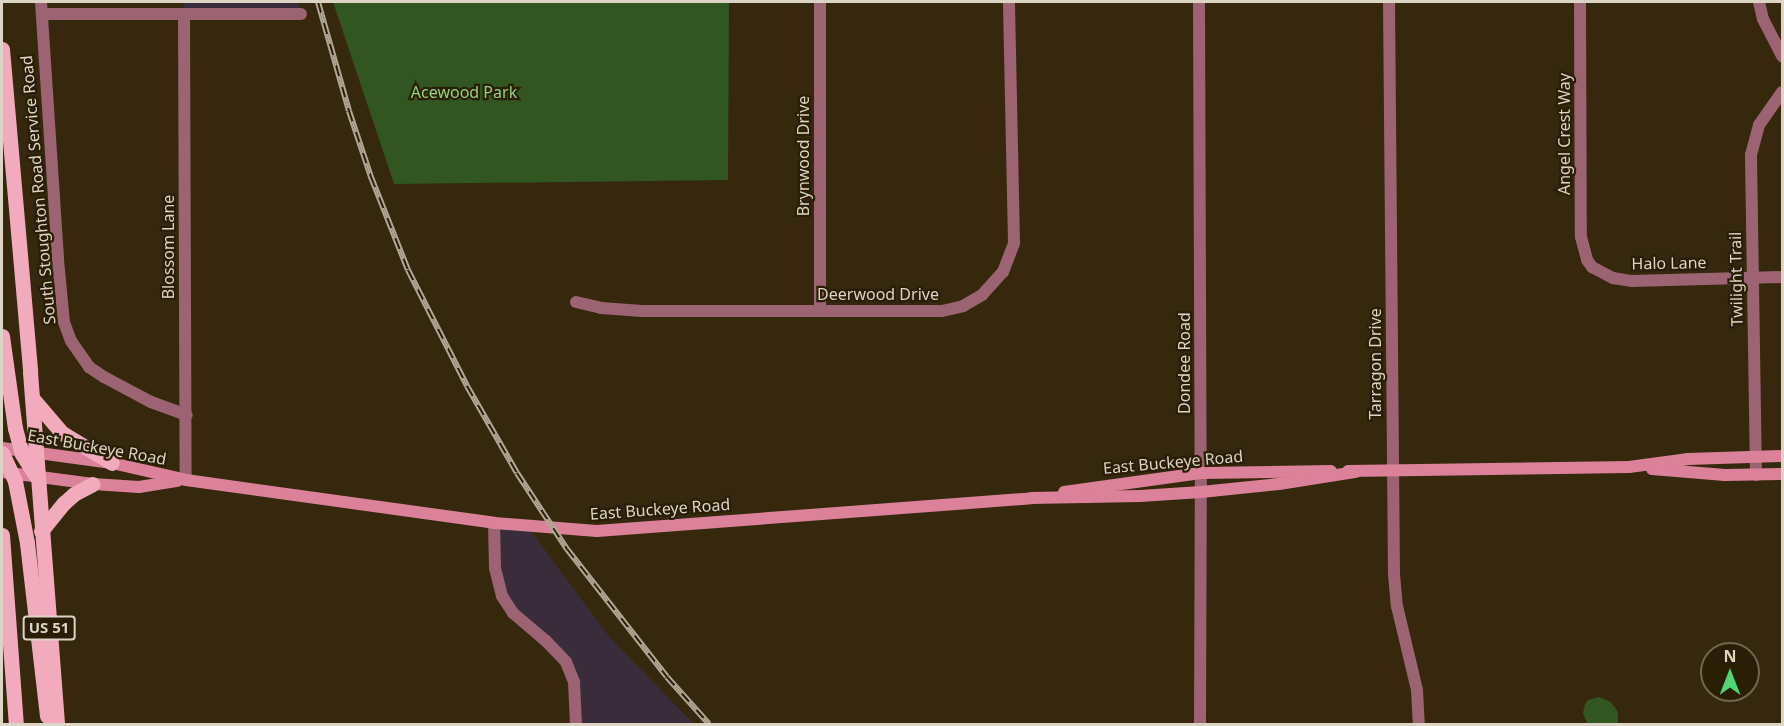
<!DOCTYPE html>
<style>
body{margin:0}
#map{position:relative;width:1784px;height:726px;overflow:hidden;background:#35280d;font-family:"Noto Sans",sans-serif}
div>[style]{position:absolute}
.industrial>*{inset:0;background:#392d3b}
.green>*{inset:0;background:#315622}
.minor>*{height:12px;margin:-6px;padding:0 6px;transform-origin:6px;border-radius:6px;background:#9c6372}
.tertiary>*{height:12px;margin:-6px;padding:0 6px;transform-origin:6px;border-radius:6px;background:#9c6372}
.secondary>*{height:12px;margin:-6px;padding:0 6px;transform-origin:6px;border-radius:6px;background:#dc819a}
.primary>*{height:15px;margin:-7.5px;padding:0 7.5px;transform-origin:7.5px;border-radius:7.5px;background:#f2abbd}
.rail>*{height:6px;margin-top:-3px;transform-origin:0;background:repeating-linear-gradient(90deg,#2a1f04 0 11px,#b0a795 0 22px);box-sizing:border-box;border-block:2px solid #b0a795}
span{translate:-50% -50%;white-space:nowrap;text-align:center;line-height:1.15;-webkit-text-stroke:4.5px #2a1f04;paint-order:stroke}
.shield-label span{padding:2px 4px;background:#2a1f04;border:2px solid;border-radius:4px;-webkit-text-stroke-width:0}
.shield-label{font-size:15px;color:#dcd4c5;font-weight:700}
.park-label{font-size:16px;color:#91d378}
.street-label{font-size:16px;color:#dcd4c5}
.frame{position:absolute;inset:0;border:3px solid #dcd4c5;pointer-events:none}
.north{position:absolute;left:1700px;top:642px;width:60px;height:60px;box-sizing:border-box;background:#2a1f04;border:2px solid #716751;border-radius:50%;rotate:0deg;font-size:16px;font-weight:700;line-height:24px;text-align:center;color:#dcd4c5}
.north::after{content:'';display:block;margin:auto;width:21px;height:27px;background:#50d674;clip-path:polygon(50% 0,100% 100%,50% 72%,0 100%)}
</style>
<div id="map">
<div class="industrial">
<i style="clip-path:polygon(184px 2px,298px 2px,301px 14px,184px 14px)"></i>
<i style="clip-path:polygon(494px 523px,527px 526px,611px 639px,694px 724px,576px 724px,571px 673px,507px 606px)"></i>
</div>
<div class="green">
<i style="clip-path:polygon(333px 2px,729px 2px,728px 180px,394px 184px)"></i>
<i style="clip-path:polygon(1599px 697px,1611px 702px,1618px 712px,1618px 724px,1587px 724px,1583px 713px,1585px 704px,1588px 700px)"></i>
</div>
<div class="minor">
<i style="left:41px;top:2px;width:259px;rotate:86.2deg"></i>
<i style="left:58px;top:260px;width:62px;rotate:84.5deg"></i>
<i style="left:64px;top:322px;width:20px;rotate:70deg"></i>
<i style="left:71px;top:341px;width:32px;rotate:55deg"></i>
<i style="left:89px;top:367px;width:18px;rotate:34deg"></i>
<i style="left:104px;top:377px;width:53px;rotate:28deg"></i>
<i style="left:151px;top:402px;width:38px;rotate:20deg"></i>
<i style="left:820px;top:2px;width:308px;rotate:90deg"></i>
<i style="left:1389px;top:2px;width:572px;rotate:89.5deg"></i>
<i style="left:1394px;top:574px;width:32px;rotate:85deg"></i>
<i style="left:1397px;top:606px;width:86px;rotate:76.6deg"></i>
<i style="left:1417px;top:690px;width:34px;rotate:87deg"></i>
<i style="left:1580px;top:2px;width:235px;rotate:89.8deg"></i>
<i style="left:1581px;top:237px;width:24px;rotate:75deg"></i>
<i style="left:1587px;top:260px;width:9px;rotate:54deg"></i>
<i style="left:1592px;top:267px;width:24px;rotate:28deg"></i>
<i style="left:1613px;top:278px;width:18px;rotate:9deg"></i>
<i style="left:1631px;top:281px;width:151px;rotate:-1.5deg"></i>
<i style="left:1759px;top:2px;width:17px;rotate:77deg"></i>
<i style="left:1763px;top:19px;width:42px;rotate:62.8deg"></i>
<i style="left:42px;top:14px;width:259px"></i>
<i style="left:184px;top:14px;width:466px;rotate:89.8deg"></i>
<i style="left:576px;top:302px;width:26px;rotate:13deg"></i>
<i style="left:601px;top:308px;width:41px;rotate:4.2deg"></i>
<i style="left:642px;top:311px;width:300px"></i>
<i style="left:942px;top:311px;width:22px;rotate:-13deg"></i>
<i style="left:963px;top:306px;width:22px;rotate:-30deg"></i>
<i style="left:982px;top:295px;width:31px;rotate:-48deg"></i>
<i style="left:1003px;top:272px;width:31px;rotate:-69deg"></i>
<i style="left:1014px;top:243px;width:241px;rotate:-91.2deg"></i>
<i style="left:1756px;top:475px;width:320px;rotate:-90.9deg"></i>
<i style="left:1751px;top:155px;width:31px;rotate:-75deg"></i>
<i style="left:1759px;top:125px;width:40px;rotate:-55.1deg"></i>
<i style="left:1200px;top:724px;width:251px;rotate:-89.8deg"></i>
</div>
<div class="tertiary">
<i style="left:1199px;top:2px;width:471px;rotate:89.8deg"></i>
<i style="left:494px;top:523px;width:45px;rotate:88.7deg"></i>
<i style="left:495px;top:568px;width:29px;rotate:76deg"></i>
<i style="left:502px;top:596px;width:20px;rotate:57deg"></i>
<i style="left:513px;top:613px;width:43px;rotate:40.3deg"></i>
<i style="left:546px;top:641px;width:29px;rotate:46deg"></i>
<i style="left:566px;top:662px;width:22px;rotate:68deg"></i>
<i style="left:574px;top:682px;width:42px;rotate:87.3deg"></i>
</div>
<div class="secondary">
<i style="left:2px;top:448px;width:111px;rotate:7.8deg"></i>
<i style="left:112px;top:463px;width:76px;rotate:12.9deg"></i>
<i style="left:186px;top:480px;width:311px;rotate:7.9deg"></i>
<i style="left:494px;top:523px;width:103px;rotate:4.4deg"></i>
<i style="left:597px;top:531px;width:435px;rotate:-4.3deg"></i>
<i style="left:1031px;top:498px;width:109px;rotate:-1.1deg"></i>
<i style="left:1140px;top:496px;width:61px;rotate:-3.8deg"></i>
<i style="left:1201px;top:492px;width:78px;rotate:-5.9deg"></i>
<i style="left:1279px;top:484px;width:78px;rotate:-8.9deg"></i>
<i style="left:1652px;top:469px;width:73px;rotate:4.7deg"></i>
<i style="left:1725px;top:475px;width:57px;rotate:-1deg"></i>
<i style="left:1348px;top:471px;width:281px;rotate:-0.8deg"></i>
<i style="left:1629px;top:467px;width:60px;rotate:-7.7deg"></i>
<i style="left:1688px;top:459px;width:94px;rotate:-1.8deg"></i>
<i style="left:2px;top:472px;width:92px;rotate:7.5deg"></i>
<i style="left:93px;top:484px;width:46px;rotate:3.7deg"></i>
<i style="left:139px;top:487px;width:39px;rotate:-9deg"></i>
<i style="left:1064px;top:492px;width:138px;rotate:-7.9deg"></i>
<i style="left:1201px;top:473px;width:130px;rotate:-0.9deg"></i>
</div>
<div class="primary">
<i style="left:2px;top:49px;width:324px;rotate:85deg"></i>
<i style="left:30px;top:372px;width:353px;rotate:85.6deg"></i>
<i style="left:2px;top:336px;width:93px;rotate:82deg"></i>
<i style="left:15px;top:428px;width:27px;rotate:75deg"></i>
<i style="left:22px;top:454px;width:25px;rotate:58deg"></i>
<i style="left:32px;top:398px;width:46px;rotate:49.4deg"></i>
<i style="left:62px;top:433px;width:58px;rotate:31deg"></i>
<i style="left:2px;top:453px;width:31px;rotate:65deg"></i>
<i style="left:15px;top:481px;width:63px;rotate:79deg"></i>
<i style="left:27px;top:543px;width:174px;rotate:83.4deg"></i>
<i style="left:41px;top:531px;width:36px;rotate:-51deg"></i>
<i style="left:64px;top:503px;width:13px;rotate:-42deg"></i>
<i style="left:74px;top:494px;width:21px;rotate:-28deg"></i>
<i style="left:2px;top:535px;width:190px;rotate:85.8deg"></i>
</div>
<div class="rail">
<i style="left:318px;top:2px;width:113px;rotate:74.1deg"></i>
<i style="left:349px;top:111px;width:70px;rotate:71.6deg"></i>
<i style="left:371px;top:177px;width:100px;rotate:68.3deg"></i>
<i style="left:408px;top:270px;width:130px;rotate:63deg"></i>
<i style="left:467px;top:386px;width:100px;rotate:60.1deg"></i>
<i style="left:517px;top:473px;width:91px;rotate:56.7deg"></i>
<i style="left:567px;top:549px;width:162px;rotate:52deg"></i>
<i style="left:667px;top:677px;width:63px;rotate:48.2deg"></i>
</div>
<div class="shield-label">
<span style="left:49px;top:628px">US 51</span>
</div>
<div class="park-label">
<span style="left:464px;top:92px">Acewood Park</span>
</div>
<div class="street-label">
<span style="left:1564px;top:134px;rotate:-90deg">Angel Crest Way</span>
<span style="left:803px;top:156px;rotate:-90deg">Brynwood Drive</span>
<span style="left:38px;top:190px;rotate:-95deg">South Stoughton Road Service Road</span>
<span style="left:168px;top:247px;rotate:-90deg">Blossom Lane</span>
<span style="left:1669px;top:263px;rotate:-1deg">Halo Lane</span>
<span style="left:1736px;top:279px;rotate:-91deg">Twilight Trail</span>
<span style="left:878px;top:294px">Deerwood Drive</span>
<span style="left:1184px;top:363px;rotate:-90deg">Dondee Road</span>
<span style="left:1375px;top:364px;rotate:-90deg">Tarragon Drive</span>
<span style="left:97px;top:447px;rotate:10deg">East Buckeye Road</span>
<span style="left:1173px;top:462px;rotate:-5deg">East Buckeye Road</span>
<span style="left:660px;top:509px;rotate:-4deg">East Buckeye Road</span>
</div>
<div class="frame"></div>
<div class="north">N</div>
</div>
